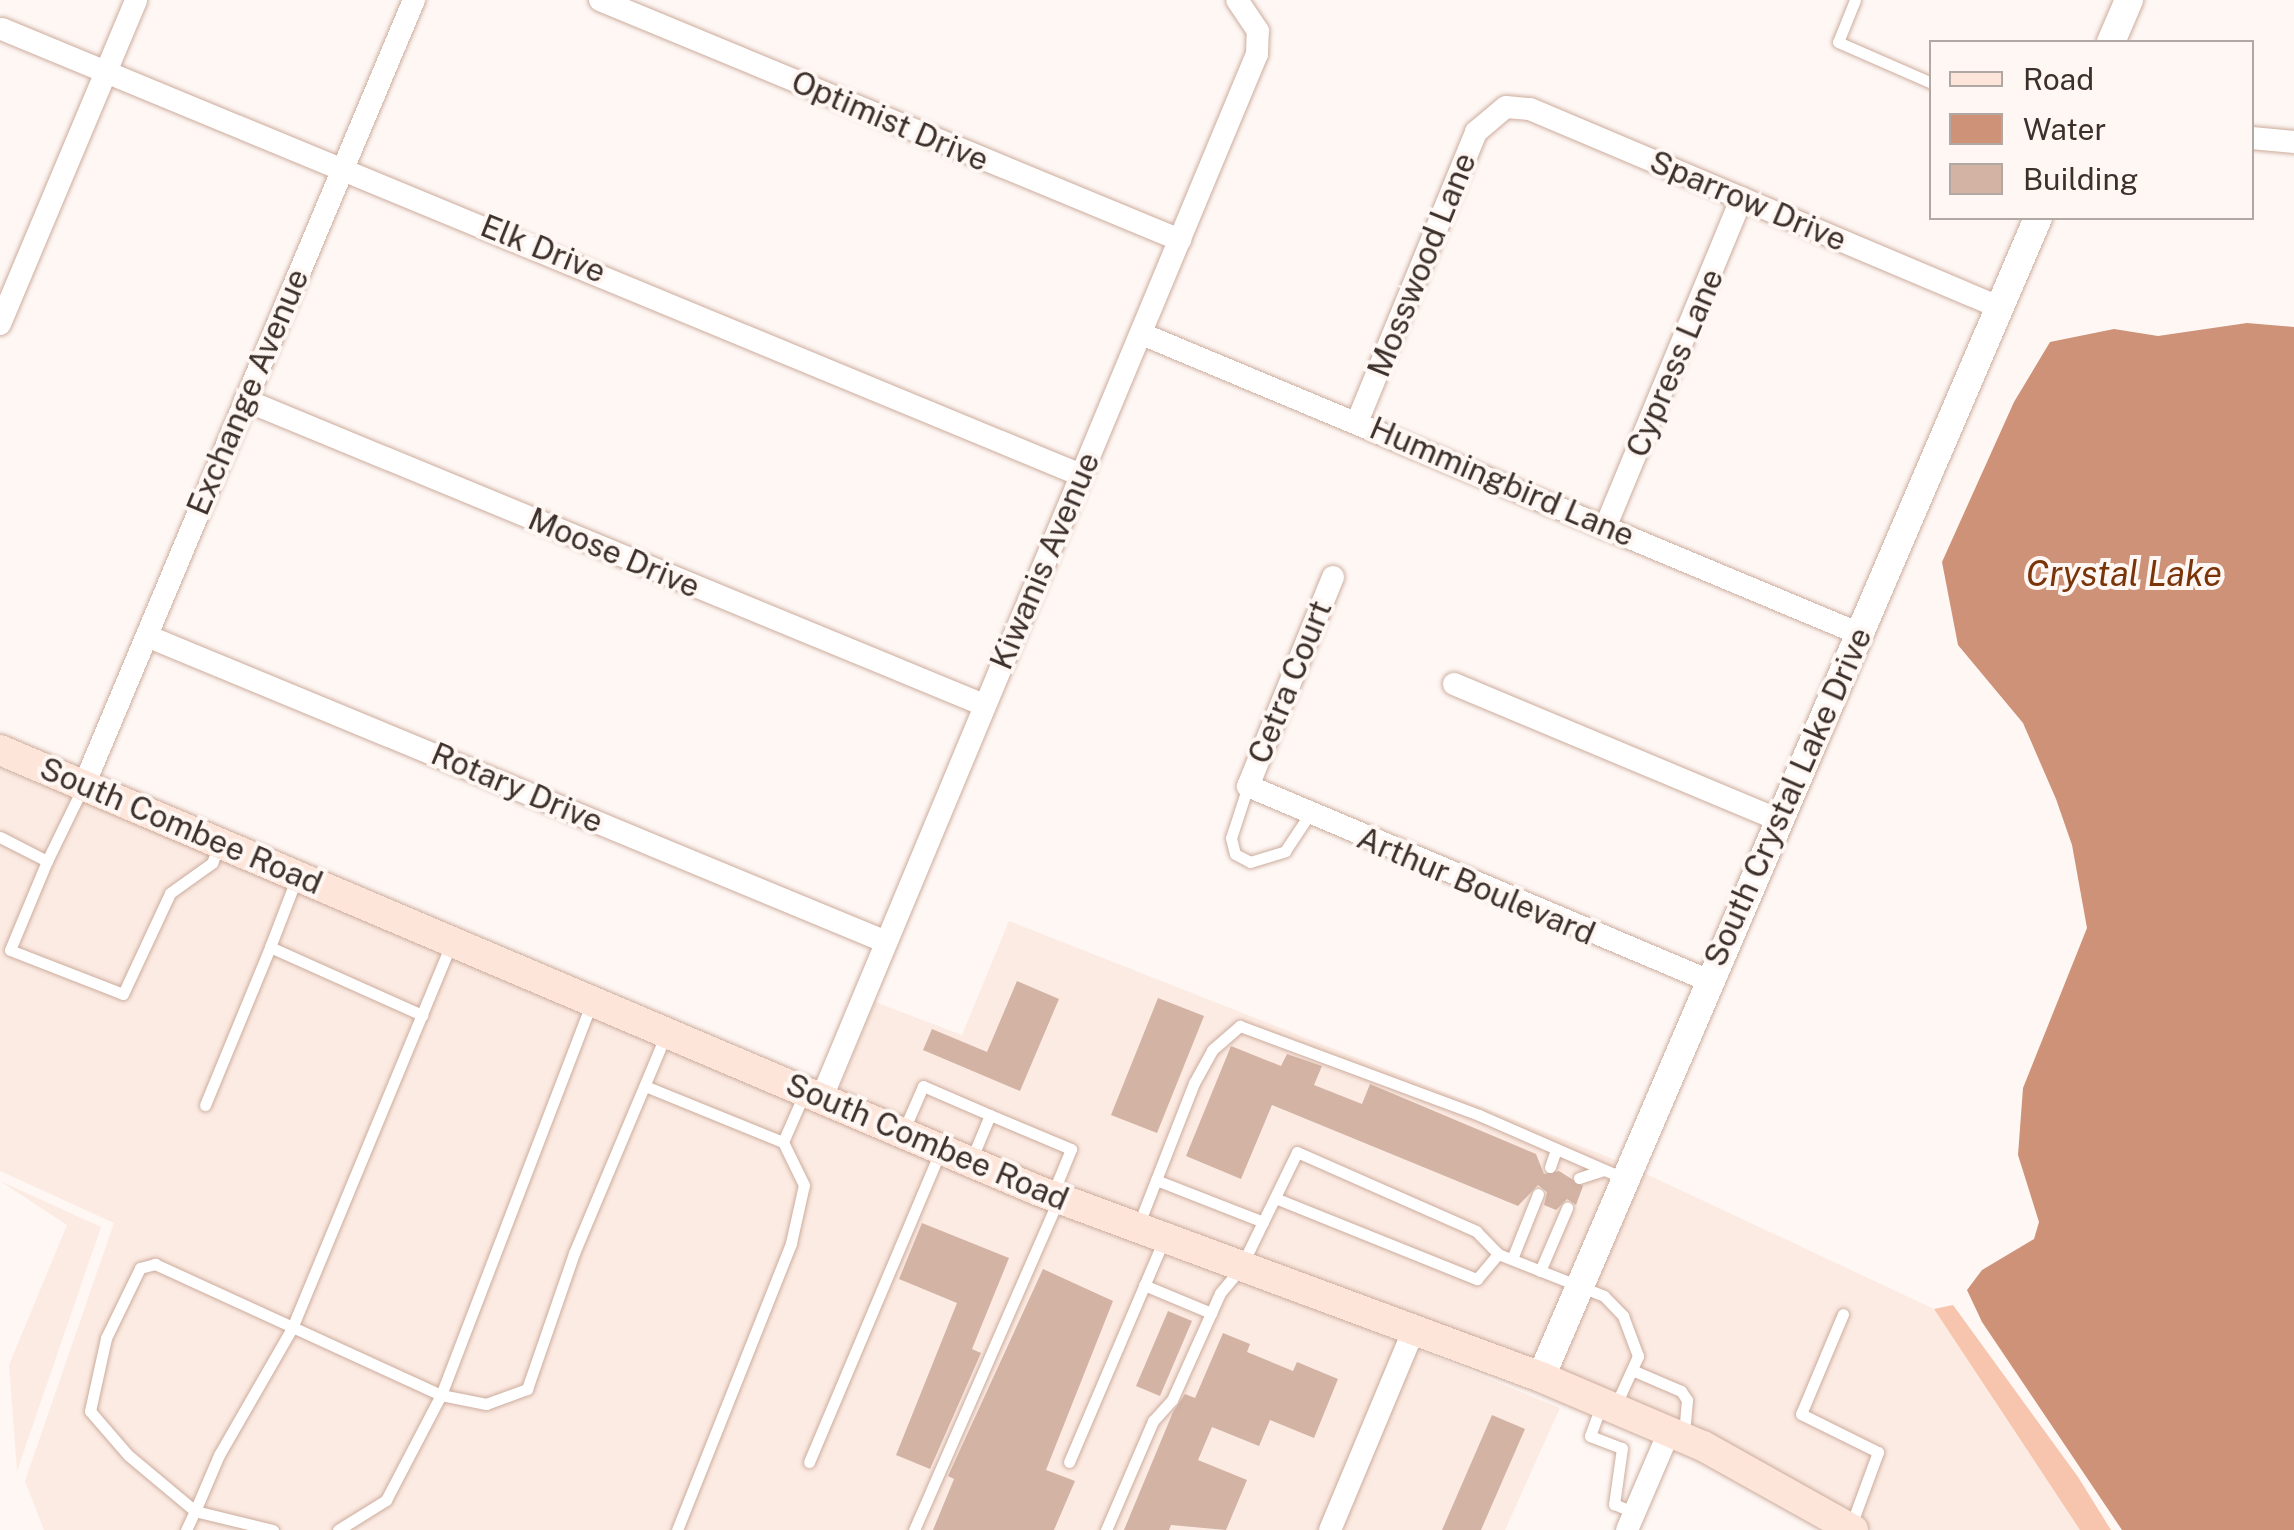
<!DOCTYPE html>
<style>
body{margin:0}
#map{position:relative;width:2294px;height:1530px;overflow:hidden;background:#fef7f4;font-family:"Public Sans",sans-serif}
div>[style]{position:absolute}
.built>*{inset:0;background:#fcebe3}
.green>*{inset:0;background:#f7c4ad}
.water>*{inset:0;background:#cd9278}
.building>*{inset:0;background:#d3b3a4}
.roads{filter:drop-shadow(0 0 2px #ccac9d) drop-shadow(0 0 2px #ccac9d)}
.service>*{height:11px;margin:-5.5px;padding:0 5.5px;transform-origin:5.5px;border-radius:5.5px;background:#fff}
.minor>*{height:22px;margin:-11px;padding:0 11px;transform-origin:11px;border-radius:11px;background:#fff}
.tertiary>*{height:28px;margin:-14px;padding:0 14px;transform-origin:14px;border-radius:14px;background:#fff}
.secondary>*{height:30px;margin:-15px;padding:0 15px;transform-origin:15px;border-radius:15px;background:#fee5d9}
span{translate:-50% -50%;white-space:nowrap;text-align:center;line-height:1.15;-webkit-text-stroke:8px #fef7f4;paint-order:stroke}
.street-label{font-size:32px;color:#3d302a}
.water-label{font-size:35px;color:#7a3409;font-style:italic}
.legend{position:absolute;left:1929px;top:40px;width:325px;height:180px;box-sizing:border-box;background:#fef7f4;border:2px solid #b1a7a3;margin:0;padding:12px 18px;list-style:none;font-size:30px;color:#3d302a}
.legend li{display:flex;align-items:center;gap:20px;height:50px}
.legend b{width:50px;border:2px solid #b1a7a3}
</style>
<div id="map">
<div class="built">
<i style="clip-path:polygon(0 768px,1560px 1408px,1505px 1530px,44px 1530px,25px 1481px,114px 1223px,0 1171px)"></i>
<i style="clip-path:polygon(1009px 921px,1621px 1162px,1534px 1363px,1044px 1180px,838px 1091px,875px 1002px,962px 1035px)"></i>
<i style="clip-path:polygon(1644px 1173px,1934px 1309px,2080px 1530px,1872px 1530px,1829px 1499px,1557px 1372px)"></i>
<i style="clip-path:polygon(0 1181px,101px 1227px,17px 1471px,9px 1365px,67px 1225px)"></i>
</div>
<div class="green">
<i style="clip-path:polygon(1953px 1305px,2078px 1477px,2111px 1530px,2080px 1530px,1934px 1309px)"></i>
</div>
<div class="water">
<i style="clip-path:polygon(2247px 323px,2294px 327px,2294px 1530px,2122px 1530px,1982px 1322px,1967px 1290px,1982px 1270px,2034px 1239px,2039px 1222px,2018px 1155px,2023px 1088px,2087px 928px,2072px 845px,2056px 799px,2023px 723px,1958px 645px,1942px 562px,2014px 402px,2050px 342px,2114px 329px,2158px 336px)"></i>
</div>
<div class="building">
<i style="clip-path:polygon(1017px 981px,1059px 999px,1020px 1091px,923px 1050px,932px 1029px,987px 1052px)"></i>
<i style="clip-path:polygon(1158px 998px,1204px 1016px,1157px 1133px,1111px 1115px)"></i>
<i style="clip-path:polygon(1231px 1046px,1281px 1066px,1287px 1054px,1322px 1066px,1314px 1085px,1362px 1104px,1370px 1084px,1536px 1154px,1544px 1174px,1559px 1171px,1583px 1186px,1576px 1205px,1567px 1199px,1556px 1210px,1544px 1205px,1547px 1192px,1538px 1185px,1518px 1206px,1272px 1105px,1241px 1179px,1186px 1156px)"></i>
<i style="clip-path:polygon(922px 1223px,1009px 1258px,972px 1349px,981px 1353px,930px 1469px,896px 1455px,957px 1303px,899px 1279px)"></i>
<i style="clip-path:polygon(1043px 1269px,1113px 1301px,1046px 1470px,1075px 1481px,1054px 1530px,933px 1530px,954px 1479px,948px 1476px)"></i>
<i style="clip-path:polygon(1168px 1311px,1192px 1321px,1160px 1396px,1136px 1386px)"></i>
<i style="clip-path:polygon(1223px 1333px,1250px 1344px,1247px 1352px,1293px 1371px,1297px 1362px,1338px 1379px,1314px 1438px,1270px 1420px,1259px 1446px,1212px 1427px,1198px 1460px,1247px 1480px,1226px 1530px,1171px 1525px,1169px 1530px,1124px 1530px,1173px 1412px,1185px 1394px,1195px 1398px)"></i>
<i style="clip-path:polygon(1492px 1415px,1525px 1429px,1481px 1530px,1442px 1530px)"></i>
</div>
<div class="roads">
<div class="service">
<i style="left:1855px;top:0;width:45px;rotate:112deg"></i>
<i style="left:1838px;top:42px;width:103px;rotate:23.6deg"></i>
<i style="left:1248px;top:786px;width:55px;rotate:108.1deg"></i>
<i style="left:1231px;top:838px;width:16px;rotate:76deg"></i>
<i style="left:1235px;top:854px;width:17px;rotate:28deg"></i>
<i style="left:1250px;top:862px;width:37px;rotate:-17deg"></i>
<i style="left:1285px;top:851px;width:43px;rotate:-56.3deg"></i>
<i style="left:0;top:837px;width:53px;rotate:27.1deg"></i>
<i style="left:47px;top:861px;width:96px;rotate:112.6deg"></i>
<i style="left:10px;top:950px;width:121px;rotate:21.3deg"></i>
<i style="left:123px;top:994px;width:111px;rotate:-65deg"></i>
<i style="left:170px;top:893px;width:52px;rotate:-35.5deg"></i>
<i style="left:212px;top:863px;width:19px;rotate:-69deg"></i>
<i style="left:47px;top:861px;width:80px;rotate:-64.1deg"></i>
<i style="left:297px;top:877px;width:75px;rotate:111.1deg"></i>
<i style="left:270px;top:947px;width:167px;rotate:24.1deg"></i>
<i style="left:645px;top:1086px;width:149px;rotate:22.1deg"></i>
<i style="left:205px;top:1105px;width:171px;rotate:-67.6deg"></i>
<i style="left:990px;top:1115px;width:88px;rotate:22.8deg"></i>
<i style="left:1071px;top:1149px;width:48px;rotate:112.2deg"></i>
<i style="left:903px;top:1132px;width:50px;rotate:-66.5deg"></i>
<i style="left:923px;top:1086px;width:73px;rotate:23.4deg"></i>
<i style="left:990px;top:1115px;width:47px;rotate:112.7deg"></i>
<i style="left:1550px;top:1167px;width:18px;rotate:-71deg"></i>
<i style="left:1579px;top:1178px;width:26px;rotate:-18deg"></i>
<i style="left:1156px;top:1180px;width:115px;rotate:21.4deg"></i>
<i style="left:1275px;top:1198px;width:218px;rotate:21.9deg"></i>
<i style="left:1477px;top:1279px;width:33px;rotate:-50deg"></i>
<i style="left:1138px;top:1226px;width:154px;rotate:-68.6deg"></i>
<i style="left:1194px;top:1083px;width:38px;rotate:-61deg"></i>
<i style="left:1212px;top:1050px;width:37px;rotate:-41deg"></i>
<i style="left:1240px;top:1026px;width:255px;rotate:20.4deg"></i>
<i style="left:1479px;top:1115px;width:157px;rotate:23.6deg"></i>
<i style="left:1512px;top:1259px;width:70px;rotate:-68.2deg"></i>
<i style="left:1540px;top:1271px;width:69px;rotate:-66.8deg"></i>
<i style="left:1144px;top:1285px;width:73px;rotate:22.7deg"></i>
<i style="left:1843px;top:1314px;width:108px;rotate:112.8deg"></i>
<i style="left:1801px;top:1414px;width:86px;rotate:26.3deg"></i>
<i style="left:1878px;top:1452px;width:81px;rotate:110.2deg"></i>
<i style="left:1632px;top:1370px;width:53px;rotate:23.2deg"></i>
<i style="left:1681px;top:1391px;width:11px;rotate:56deg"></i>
<i style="left:1687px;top:1400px;width:35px;rotate:95deg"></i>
<i style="left:1602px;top:1403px;width:35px;rotate:110deg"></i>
<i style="left:1590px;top:1436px;width:34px;rotate:21deg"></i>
<i style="left:1622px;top:1448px;width:57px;rotate:98.1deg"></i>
<i style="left:1614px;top:1504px;width:23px;rotate:23deg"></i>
<i style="left:809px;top:1462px;width:337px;rotate:-67.1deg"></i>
<i style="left:1069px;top:1462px;width:242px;rotate:-66.9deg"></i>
<i style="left:186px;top:1530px;width:21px;rotate:-65deg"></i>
<i style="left:195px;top:1511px;width:87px;rotate:-140.1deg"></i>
<i style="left:128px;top:1455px;width:58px;rotate:-130.8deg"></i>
<i style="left:90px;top:1411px;width:75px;rotate:-77.6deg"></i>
<i style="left:106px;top:1338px;width:78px;rotate:-64.1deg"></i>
<i style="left:140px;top:1268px;width:16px;rotate:-15deg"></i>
<i style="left:155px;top:1264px;width:315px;rotate:24.6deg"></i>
<i style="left:441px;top:1395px;width:418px;rotate:-69deg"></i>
<i style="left:273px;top:1530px;width:80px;rotate:-166.3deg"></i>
<i style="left:195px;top:1511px;width:61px;rotate:-66.8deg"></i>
<i style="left:219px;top:1455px;width:146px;rotate:-60.1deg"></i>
<i style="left:292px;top:1328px;width:415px;rotate:-67.5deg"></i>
<i style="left:338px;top:1530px;width:57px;rotate:-32deg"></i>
<i style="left:386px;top:1500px;width:119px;rotate:-62.4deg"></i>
<i style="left:441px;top:1395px;width:46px;rotate:11.3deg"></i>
<i style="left:486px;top:1404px;width:44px;rotate:-20.1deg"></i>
<i style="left:527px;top:1389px;width:144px;rotate:-70.9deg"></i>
<i style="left:574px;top:1253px;width:238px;rotate:-67.2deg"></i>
<i style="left:677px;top:1530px;width:309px;rotate:-68.3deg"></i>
<i style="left:791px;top:1243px;width:59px;rotate:-77.4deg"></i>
<i style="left:804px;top:1185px;width:48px;rotate:-116deg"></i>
<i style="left:783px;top:1142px;width:52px;rotate:-66.4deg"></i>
<i style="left:914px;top:1530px;width:358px;rotate:-66.4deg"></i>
<i style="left:1106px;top:1530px;width:119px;rotate:-66.7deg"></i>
<i style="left:1153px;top:1421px;width:28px;rotate:-48deg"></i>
<i style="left:1172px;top:1400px;width:117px;rotate:-65.8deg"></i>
<i style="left:1220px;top:1293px;width:31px;rotate:-50deg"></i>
<i style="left:1240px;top:1269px;width:130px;rotate:-64deg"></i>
<i style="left:1297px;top:1152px;width:196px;rotate:23.8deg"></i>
<i style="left:1476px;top:1231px;width:32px;rotate:46deg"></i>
<i style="left:1498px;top:1254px;width:114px;rotate:21.6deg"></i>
<i style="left:1604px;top:1296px;width:28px;rotate:46deg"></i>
<i style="left:1623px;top:1316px;width:43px;rotate:69.4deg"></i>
<i style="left:1638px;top:1356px;width:58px;rotate:114.4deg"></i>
</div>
<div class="minor">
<i style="left:600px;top:0;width:628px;rotate:22.48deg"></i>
<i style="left:2px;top:29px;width:1168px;rotate:22.46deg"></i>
<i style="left:2252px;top:138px;width:42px;rotate:5.4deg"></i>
<i style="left:0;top:324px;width:351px;rotate:-67.2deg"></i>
<i style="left:1142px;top:334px;width:778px;rotate:22.68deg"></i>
<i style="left:245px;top:400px;width:799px;rotate:22.43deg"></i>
<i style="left:1358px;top:420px;width:311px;rotate:-67.7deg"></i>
<i style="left:1476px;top:132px;width:39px;rotate:-40deg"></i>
<i style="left:1506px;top:107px;width:24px;rotate:5deg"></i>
<i style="left:1530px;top:109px;width:511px;rotate:22.9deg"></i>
<i style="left:1605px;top:528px;width:357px;rotate:-67.5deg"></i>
<i style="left:1333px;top:577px;width:226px;rotate:112.1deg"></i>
<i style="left:1248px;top:786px;width:498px;rotate:22.9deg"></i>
<i style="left:147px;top:636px;width:800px;rotate:22.49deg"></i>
<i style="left:1454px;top:684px;width:352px;rotate:22.7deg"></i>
<i style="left:84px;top:785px;width:852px;rotate:-67.2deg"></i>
<i style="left:822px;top:1097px;width:1130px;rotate:-67.36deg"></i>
<i style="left:1257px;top:54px;width:23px;rotate:-88deg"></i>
<i style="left:1258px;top:31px;width:37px;rotate:-124deg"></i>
<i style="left:1330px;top:1530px;width:212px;rotate:-67.3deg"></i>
<i style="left:1627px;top:1530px;width:107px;rotate:-66.8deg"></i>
</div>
<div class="tertiary">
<i style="left:2111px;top:42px;width:46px;rotate:-66.8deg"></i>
<i style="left:1541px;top:1377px;width:1261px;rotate:-66.79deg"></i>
</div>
<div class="secondary">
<i style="left:0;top:750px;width:1129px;rotate:23deg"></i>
<i style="left:1039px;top:1191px;width:535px;rotate:20.33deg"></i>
<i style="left:1541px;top:1377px;width:176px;rotate:23.1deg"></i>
<i style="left:1703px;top:1446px;width:172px;rotate:29.2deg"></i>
</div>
</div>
<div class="street-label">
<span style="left:890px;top:121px;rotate:23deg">Optimist Drive</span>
<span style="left:1748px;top:201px;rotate:23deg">Sparrow Drive</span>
<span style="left:543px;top:249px;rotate:22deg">Elk Drive</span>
<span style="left:1422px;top:265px;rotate:-68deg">Mosswood Lane</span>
<span style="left:1675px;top:363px;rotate:-67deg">Cypress Lane</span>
<span style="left:248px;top:392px;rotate:-67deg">Exchange Avenue</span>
<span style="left:1502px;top:482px;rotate:23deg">Hummingbird Lane</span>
<span style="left:614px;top:553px;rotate:23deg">Moose Drive</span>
<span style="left:1045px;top:561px;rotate:-67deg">Kiwanis Avenue</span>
<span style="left:1290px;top:682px;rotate:-68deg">Cetra Court</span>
<span style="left:517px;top:788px;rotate:23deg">Rotary Drive</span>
<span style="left:1788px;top:797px;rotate:-66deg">South Crystal Lake Drive</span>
<span style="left:181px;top:826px;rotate:23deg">South Combee Road</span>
<span style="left:1476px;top:886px;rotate:23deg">Arthur Boulevard</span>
<span style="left:927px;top:1142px;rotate:23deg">South Combee Road</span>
</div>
<div class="water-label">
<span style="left:2124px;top:574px">Crystal Lake</span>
</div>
<ul class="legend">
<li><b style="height:12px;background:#fee5d9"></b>Road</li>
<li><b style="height:28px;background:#cd9278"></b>Water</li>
<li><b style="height:28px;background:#d3b3a4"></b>Building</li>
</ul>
</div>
